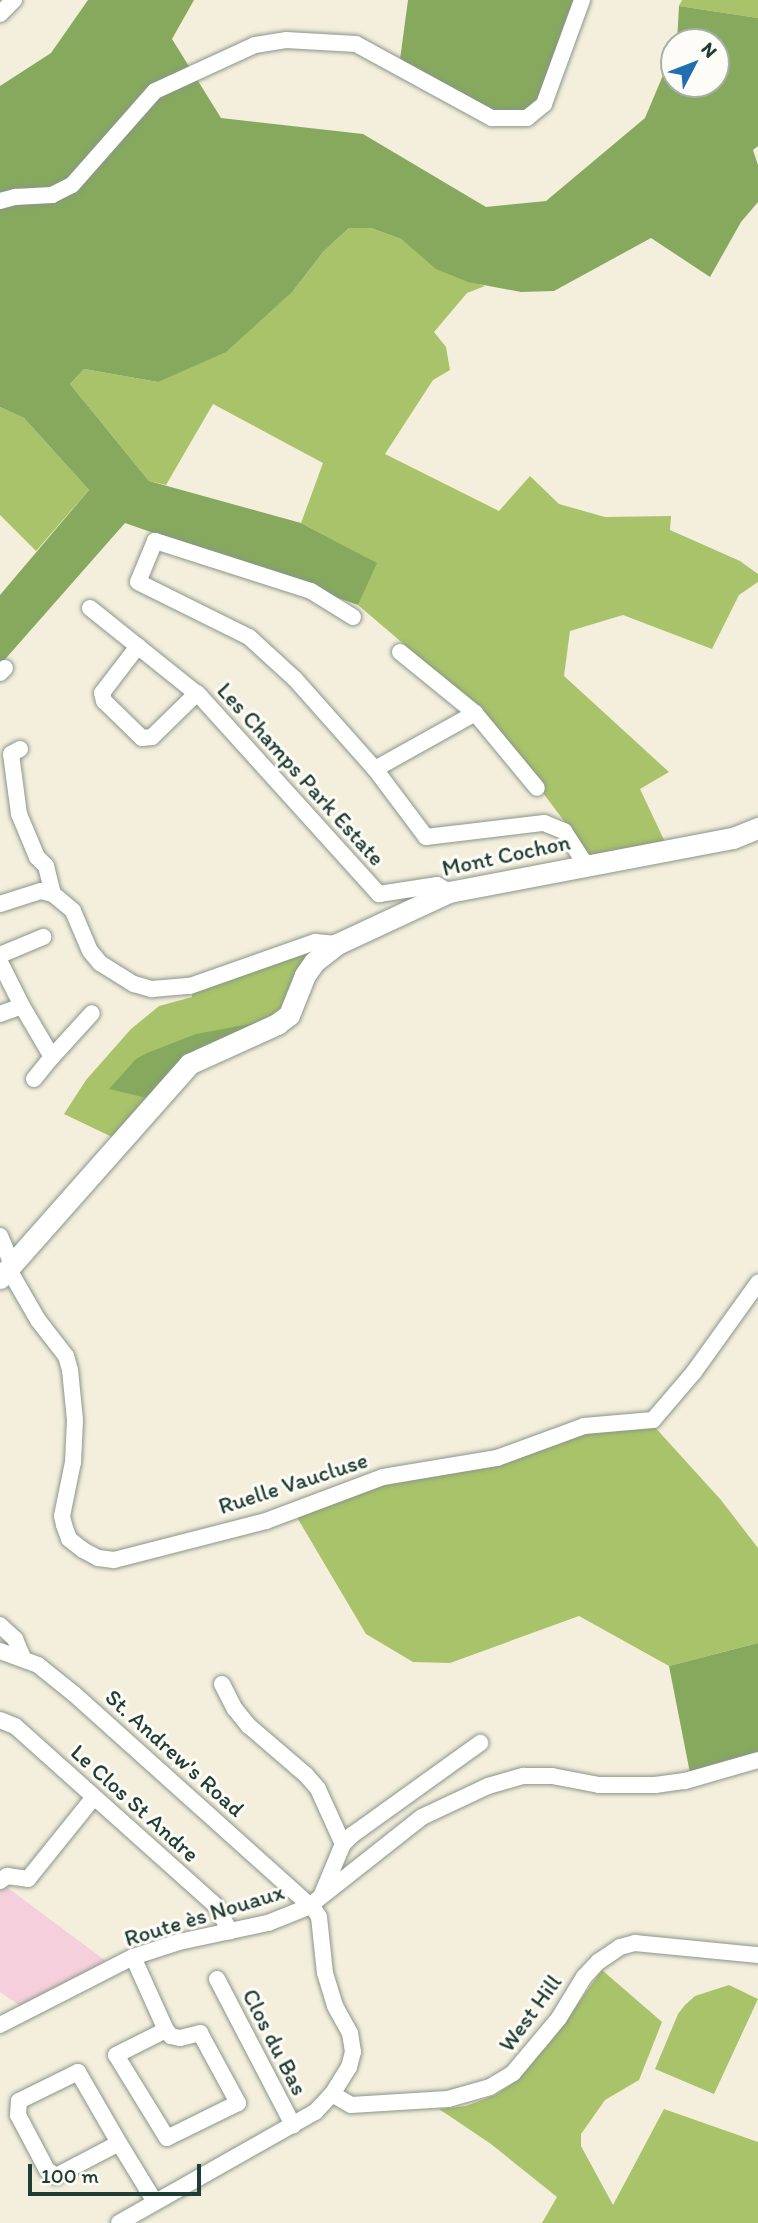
<!DOCTYPE html>
<meta charset="utf-8">
<style>
body{margin:0}
#map{position:relative;width:758px;height:2223px;overflow:hidden;background:#f4efdd;font-family:Itim,sans-serif}
div>[style]{position:absolute}
.built>*{inset:0;background:#f5cfdb}
.green>*{inset:0;background:#a8c36a}
.forest>*{inset:0;background:#86a95e}
.roads{filter:drop-shadow(0 0 2px #8a9688) drop-shadow(0 0 2px #8a9688)}
.minor>*{height:16px;margin:-8px;padding:0 8px;transform-origin:8px;border-radius:8px;background:#fff}
.major>*{height:21px;margin:-10.5px;padding:0 10.5px;transform-origin:10.5px;border-radius:10.5px;background:#fff}
span{translate:-50% -50%;white-space:nowrap;text-align:center;line-height:1.15;-webkit-text-stroke:6px #fdfcf7;paint-order:stroke}
.street-label{font-size:23px;color:#1f3d34}
.north{position:absolute;left:660px;top:28px;width:70px;height:70px;box-sizing:border-box;background:#fdfcf7;border:2px solid #a4b0a9;border-radius:50%;rotate:48deg;font-size:19px;font-weight:700;line-height:28px;text-align:center;color:#1f3d34}
.north::after{content:'';display:block;margin:auto;width:24px;height:32px;background:#1f6fb2;clip-path:polygon(50% 0,100% 100%,50% 72%,0 100%)}
.scale{position:absolute;left:28px;top:2164px;width:173px;height:32px;box-sizing:border-box;border:4px solid #1f3d34;border-top:0;padding-left:9px;font-size:21px;line-height:24px;white-space:nowrap;color:#1f3d34;-webkit-text-stroke:5px #fdfcf7;paint-order:stroke}
</style>
<div id="map">
<div class="built">
<i style="clip-path:polygon(4px 1885px,106px 1961px,22px 2007px,0 1992px,0 1890px)"></i>
</div>
<div class="green">
<i style="clip-path:polygon(682px 0,758px 0,758px 18px,679px 6px)"></i>
<i style="clip-path:polygon(349px 228px,371px 228px,401px 239px,437px 269px,485px 286px,467px 293px,434px 332px,446px 347px,450px 370px,433px 380px,385px 454px,499px 511px,530px 476px,559px 504px,605px 517px,671px 516px,670px 530px,740px 561px,758px 574px,758px 582px,739px 595px,712px 649px,623px 615px,570px 631px,564px 676px,669px 772px,640px 789px,665px 842px,591px 857px,481px 710px,358px 605px,367px 558px,301px 523px,323px 463px,213px 404px,166px 485px,149px 481px,70px 384px,84px 369px,158px 382px,293px 291px,323px 252px)"></i>
<i style="clip-path:polygon(0 407px,24px 418px,89px 490px,36px 551px,0 515px)"></i>
<i style="clip-path:polygon(307px 951px,314px 953px,279px 1013px,183px 1057px,112px 1137px,64px 1114px,86px 1080px,131px 1029px,159px 1006px,192px 997px,192px 989px)"></i>
<i style="clip-path:polygon(652px 1424px,721px 1500px,758px 1548px,758px 1643px,669px 1666px,579px 1616px,450px 1663px,413px 1662px,366px 1634px,295px 1514px,384px 1481px,585px 1431px)"></i>
<i style="clip-path:polygon(602px 1970px,662px 2022px,639px 2080px,605px 2100px,581px 2134px,581px 2146px,613px 2205px,664px 2109px,758px 2142px,758px 2223px,542px 2223px,557px 2197px,491px 2144px,439px 2109px,466px 2106px,495px 2095px,518px 2080px,552px 2040px)"></i>
<i style="clip-path:polygon(729px 1985px,758px 1999px,714px 2094px,655px 2069px,678px 2014px,685px 2005px,695px 1996px)"></i>
</div>
<div class="forest">
<i style="clip-path:polygon(88px 0,194px 0,172px 39px,221px 118px,363px 134px,486px 207px,546px 201px,645px 118px,674px 49px,674px 84px,716px 84px,716px 42px,677px 42px,679px 6px,758px 18px,758px 146px,753px 150px,758px 165px,758px 202px,741px 222px,710px 277px,651px 238px,554px 291px,521px 292px,468px 282px,436px 269px,401px 239px,371px 228px,349px 228px,323px 252px,293px 291px,226px 352px,158px 382px,84px 369px,70px 384px,149px 481px,301px 523px,377px 563px,358px 605px,125px 523px,0 665px,0 595px,89px 490px,24px 418px,0 407px,0 86px,51px 53px)"></i>
<i style="clip-path:polygon(408px 0,582px 0,544px 104px,527px 118px,492px 118px,399px 67px)"></i>
<i style="clip-path:polygon(260px 1022px,147px 1098px,109px 1089px,136px 1059px,147px 1053px,196px 1034px)"></i>
<i style="clip-path:polygon(758px 1643px,758px 1755px,690px 1773px,669px 1666px)"></i>
</div>
<div class="roads">
<div class="minor">
<i style="left:0;top:14px;width:20px;rotate:-45deg"></i>
<i style="left:0;top:201px;width:16px;rotate:-15deg"></i>
<i style="left:15px;top:197px;width:37px;rotate:-3deg"></i>
<i style="left:52px;top:195px;width:22px;rotate:-27deg"></i>
<i style="left:72px;top:185px;width:125px;rotate:-48.6deg"></i>
<i style="left:155px;top:91px;width:110px;rotate:-24.7deg"></i>
<i style="left:255px;top:45px;width:31px;rotate:-9deg"></i>
<i style="left:286px;top:40px;width:70px;rotate:3.3deg"></i>
<i style="left:356px;top:44px;width:155px;rotate:28.6deg"></i>
<i style="left:492px;top:118px;width:35px"></i>
<i style="left:527px;top:118px;width:22px;rotate:-39deg"></i>
<i style="left:544px;top:104px;width:111px;rotate:-69.9deg"></i>
<i style="left:90px;top:608px;width:141px;rotate:38.7deg"></i>
<i style="left:200px;top:696px;width:267px;rotate:47.9deg"></i>
<i style="left:379px;top:894px;width:59px;rotate:-8.8deg"></i>
<i style="left:437px;top:885px;width:14px;rotate:30deg"></i>
<i style="left:353px;top:617px;width:49px;rotate:-148.2deg"></i>
<i style="left:311px;top:591px;width:164px;rotate:-162.2deg"></i>
<i style="left:155px;top:541px;width:44px;rotate:112.5deg"></i>
<i style="left:138px;top:582px;width:124px;rotate:26.4deg"></i>
<i style="left:249px;top:637px;width:62px;rotate:42.4deg"></i>
<i style="left:295px;top:679px;width:120px;rotate:48.4deg"></i>
<i style="left:375px;top:769px;width:85px;rotate:53.1deg"></i>
<i style="left:426px;top:837px;width:119px;rotate:-6.8deg"></i>
<i style="left:544px;top:823px;width:22px;rotate:22deg"></i>
<i style="left:564px;top:831px;width:40px;rotate:57.1deg"></i>
<i style="left:138px;top:646px;width:59px;rotate:127.5deg"></i>
<i style="left:102px;top:693px;width:8px;rotate:76deg"></i>
<i style="left:104px;top:701px;width:53px;rotate:44.2deg"></i>
<i style="left:142px;top:738px;width:10px;rotate:-6deg"></i>
<i style="left:152px;top:737px;width:63px;rotate:-44.4deg"></i>
<i style="left:400px;top:652px;width:97px;rotate:39.1deg"></i>
<i style="left:475px;top:713px;width:97px;rotate:50.4deg"></i>
<i style="left:0;top:673px;width:7px;rotate:-45deg"></i>
<i style="left:20px;top:749px;width:10px;rotate:151deg"></i>
<i style="left:11px;top:754px;width:61px;rotate:82.4deg"></i>
<i style="left:19px;top:814px;width:47px;rotate:67.3deg"></i>
<i style="left:37px;top:857px;width:13px;rotate:45deg"></i>
<i style="left:46px;top:866px;width:29px;rotate:76deg"></i>
<i style="left:375px;top:769px;width:115px;rotate:-29.2deg"></i>
<i style="left:0;top:904px;width:43px;rotate:-17.6deg"></i>
<i style="left:41px;top:891px;width:12px;rotate:14deg"></i>
<i style="left:53px;top:894px;width:26px;rotate:40deg"></i>
<i style="left:73px;top:911px;width:43px;rotate:67deg"></i>
<i style="left:90px;top:951px;width:16px;rotate:50deg"></i>
<i style="left:100px;top:963px;width:40px;rotate:32deg"></i>
<i style="left:134px;top:984px;width:19px;rotate:16deg"></i>
<i style="left:152px;top:989px;width:38px;rotate:-5deg"></i>
<i style="left:190px;top:986px;width:133px;rotate:-19.4deg"></i>
<i style="left:315px;top:942px;width:22px;rotate:5deg"></i>
<i style="left:0;top:955px;width:47px;rotate:-22.7deg"></i>
<i style="left:0;top:962px;width:49px;rotate:63.4deg"></i>
<i style="left:0;top:1014px;width:23px;rotate:-20deg"></i>
<i style="left:22px;top:1006px;width:59px;rotate:59.5deg"></i>
<i style="left:52px;top:1057px;width:59px;rotate:-47.7deg"></i>
<i style="left:34px;top:1079px;width:28px;rotate:-51deg"></i>
<i style="left:0;top:1236px;width:30px;rotate:67deg"></i>
<i style="left:8px;top:1268px;width:60px;rotate:60deg"></i>
<i style="left:38px;top:1320px;width:46px;rotate:52.1deg"></i>
<i style="left:66px;top:1356px;width:15px;rotate:74deg"></i>
<i style="left:70px;top:1370px;width:50px;rotate:84.3deg"></i>
<i style="left:75px;top:1420px;width:42px;rotate:92.7deg"></i>
<i style="left:73px;top:1462px;width:55px;rotate:101.5deg"></i>
<i style="left:62px;top:1516px;width:9px;rotate:77deg"></i>
<i style="left:64px;top:1525px;width:15px;rotate:70deg"></i>
<i style="left:69px;top:1539px;width:18px;rotate:38deg"></i>
<i style="left:83px;top:1550px;width:17px;rotate:28deg"></i>
<i style="left:98px;top:1558px;width:16px;rotate:7deg"></i>
<i style="left:114px;top:1560px;width:157px;rotate:-14.4deg"></i>
<i style="left:266px;top:1521px;width:125px;rotate:-20.6deg"></i>
<i style="left:383px;top:1477px;width:116px;rotate:-9.5deg"></i>
<i style="left:497px;top:1458px;width:93px;rotate:-20.2deg"></i>
<i style="left:584px;top:1426px;width:69px;rotate:-5deg"></i>
<i style="left:653px;top:1420px;width:63px;rotate:-49.5deg"></i>
<i style="left:694px;top:1372px;width:110px;rotate:-54.3deg"></i>
<i style="left:0;top:1625px;width:21px;rotate:43deg"></i>
<i style="left:15px;top:1639px;width:21px;rotate:67deg"></i>
<i style="left:0;top:1651px;width:40px;rotate:20.2deg"></i>
<i style="left:38px;top:1665px;width:45px;rotate:38.7deg"></i>
<i style="left:73px;top:1693px;width:324px;rotate:41.9deg"></i>
<i style="left:314px;top:1909px;width:9px;rotate:58deg"></i>
<i style="left:319px;top:1917px;width:56px;rotate:83.9deg"></i>
<i style="left:325px;top:1973px;width:34px;rotate:73deg"></i>
<i style="left:335px;top:2006px;width:31px;rotate:61deg"></i>
<i style="left:350px;top:2033px;width:19px;rotate:81deg"></i>
<i style="left:353px;top:2052px;width:16px;rotate:105deg"></i>
<i style="left:349px;top:2067px;width:32px;rotate:122deg"></i>
<i style="left:332px;top:2094px;width:25px;rotate:133deg"></i>
<i style="left:315px;top:2112px;width:225px;rotate:150.5deg"></i>
<i style="left:222px;top:1684px;width:28px;rotate:63deg"></i>
<i style="left:235px;top:1709px;width:22px;rotate:51deg"></i>
<i style="left:249px;top:1726px;width:75px;rotate:40.7deg"></i>
<i style="left:306px;top:1775px;width:18px;rotate:49deg"></i>
<i style="left:318px;top:1789px;width:60px;rotate:65.6deg"></i>
<i style="left:0;top:1720px;width:16px;rotate:22deg"></i>
<i style="left:15px;top:1726px;width:270px;rotate:41.8deg"></i>
<i style="left:216px;top:1906px;width:29px;rotate:61deg"></i>
<i style="left:0;top:1881px;width:9px;rotate:-36deg"></i>
<i style="left:7px;top:1876px;width:21px;rotate:8deg"></i>
<i style="left:28px;top:1879px;width:105px;rotate:-51.2deg"></i>
<i style="left:322px;top:1894px;width:54px;rotate:-67.2deg"></i>
<i style="left:343px;top:1844px;width:13px;rotate:-45deg"></i>
<i style="left:352px;top:1835px;width:158px;rotate:-35.7deg"></i>
<i style="left:133px;top:1957px;width:80px;rotate:65.7deg"></i>
<i style="left:166px;top:2030px;width:8px;rotate:50deg"></i>
<i style="left:171px;top:2036px;width:9px;rotate:13deg"></i>
<i style="left:180px;top:2038px;width:21px;rotate:-14deg"></i>
<i style="left:200px;top:2033px;width:80px;rotate:61.5deg"></i>
<i style="left:238px;top:2103px;width:79px;rotate:153.8deg"></i>
<i style="left:167px;top:2138px;width:97px;rotate:-121.6deg"></i>
<i style="left:116px;top:2055px;width:56px;rotate:-26.6deg"></i>
<i style="left:217px;top:1979px;width:165px;rotate:62.5deg"></i>
<i style="left:0;top:2025px;width:149px;rotate:-27.1deg"></i>
<i style="left:133px;top:1957px;width:48px;rotate:-18.1deg"></i>
<i style="left:179px;top:1942px;width:91px;rotate:-12.1deg"></i>
<i style="left:268px;top:1923px;width:43px;rotate:-21.8deg"></i>
<i style="left:308px;top:1907px;width:145px;rotate:-38.3deg"></i>
<i style="left:422px;top:1817px;width:73px;rotate:-25.2deg"></i>
<i style="left:488px;top:1786px;width:37px;rotate:-16deg"></i>
<i style="left:524px;top:1776px;width:28px"></i>
<i style="left:552px;top:1776px;width:48px;rotate:10.8deg"></i>
<i style="left:599px;top:1785px;width:56px"></i>
<i style="left:655px;top:1785px;width:30px;rotate:-8deg"></i>
<i style="left:685px;top:1781px;width:76px;rotate:-16deg"></i>
<i style="left:332px;top:2094px;width:22px;rotate:30deg"></i>
<i style="left:351px;top:2105px;width:97px;rotate:-3.5deg"></i>
<i style="left:448px;top:2099px;width:44px;rotate:-15.9deg"></i>
<i style="left:490px;top:2087px;width:27px;rotate:-31deg"></i>
<i style="left:513px;top:2073px;width:72px;rotate:-50.1deg"></i>
<i style="left:559px;top:2018px;width:48px;rotate:-58.6deg"></i>
<i style="left:584px;top:1977px;width:21px;rotate:-47deg"></i>
<i style="left:598px;top:1962px;width:27px;rotate:-34deg"></i>
<i style="left:620px;top:1947px;width:16px;rotate:-15deg"></i>
<i style="left:635px;top:1943px;width:124px;rotate:5.6deg"></i>
<i style="left:119px;top:2143px;width:82px;rotate:-120deg"></i>
<i style="left:78px;top:2072px;width:66px;rotate:153.8deg"></i>
<i style="left:19px;top:2101px;width:14px;rotate:94deg"></i>
<i style="left:18px;top:2115px;width:62px;rotate:62.2deg"></i>
<i style="left:47px;top:2170px;width:11px;rotate:34deg"></i>
<i style="left:56px;top:2176px;width:71px;rotate:-27.6deg"></i>
<i style="left:119px;top:2143px;width:69px;rotate:58.6deg"></i>
</div>
<div class="major">
<i style="left:0;top:1278px;width:286px;rotate:-48.5deg"></i>
<i style="left:189px;top:1064px;width:97px;rotate:-24.4deg"></i>
<i style="left:277px;top:1024px;width:15px;rotate:-37deg"></i>
<i style="left:289px;top:1015px;width:43px;rotate:-68.2deg"></i>
<i style="left:305px;top:975px;width:16px;rotate:-55deg"></i>
<i style="left:314px;top:962px;width:29px;rotate:-38deg"></i>
<i style="left:337px;top:944px;width:123px;rotate:-24.9deg"></i>
<i style="left:449px;top:892px;width:289px;rotate:-10.8deg"></i>
<i style="left:733px;top:838px;width:27px;rotate:-22deg"></i>
</div>
</div>
<div class="street-label">
<span style="left:301px;top:774px;rotate:48deg">Les Champs Park Estate</span>
<span style="left:506px;top:855px;rotate:-12deg">Mont Cochon</span>
<span style="left:293px;top:1483px;rotate:-18deg">Ruelle Vaucluse</span>
<span style="left:175px;top:1753px;rotate:42deg">St. Andrew's Road</span>
<span style="left:135px;top:1803px;rotate:42deg">Le Clos St Andre</span>
<span style="left:204px;top:1915px;rotate:-17deg">Route ès Nouaux</span>
<span style="left:530px;top:2013px;rotate:-54deg">West Hill</span>
<span style="left:275px;top:2042px;rotate:63deg">Clos du Bas</span>
</div>
<div class="north">N</div>
<div class="scale">100 m</div>
</div>
